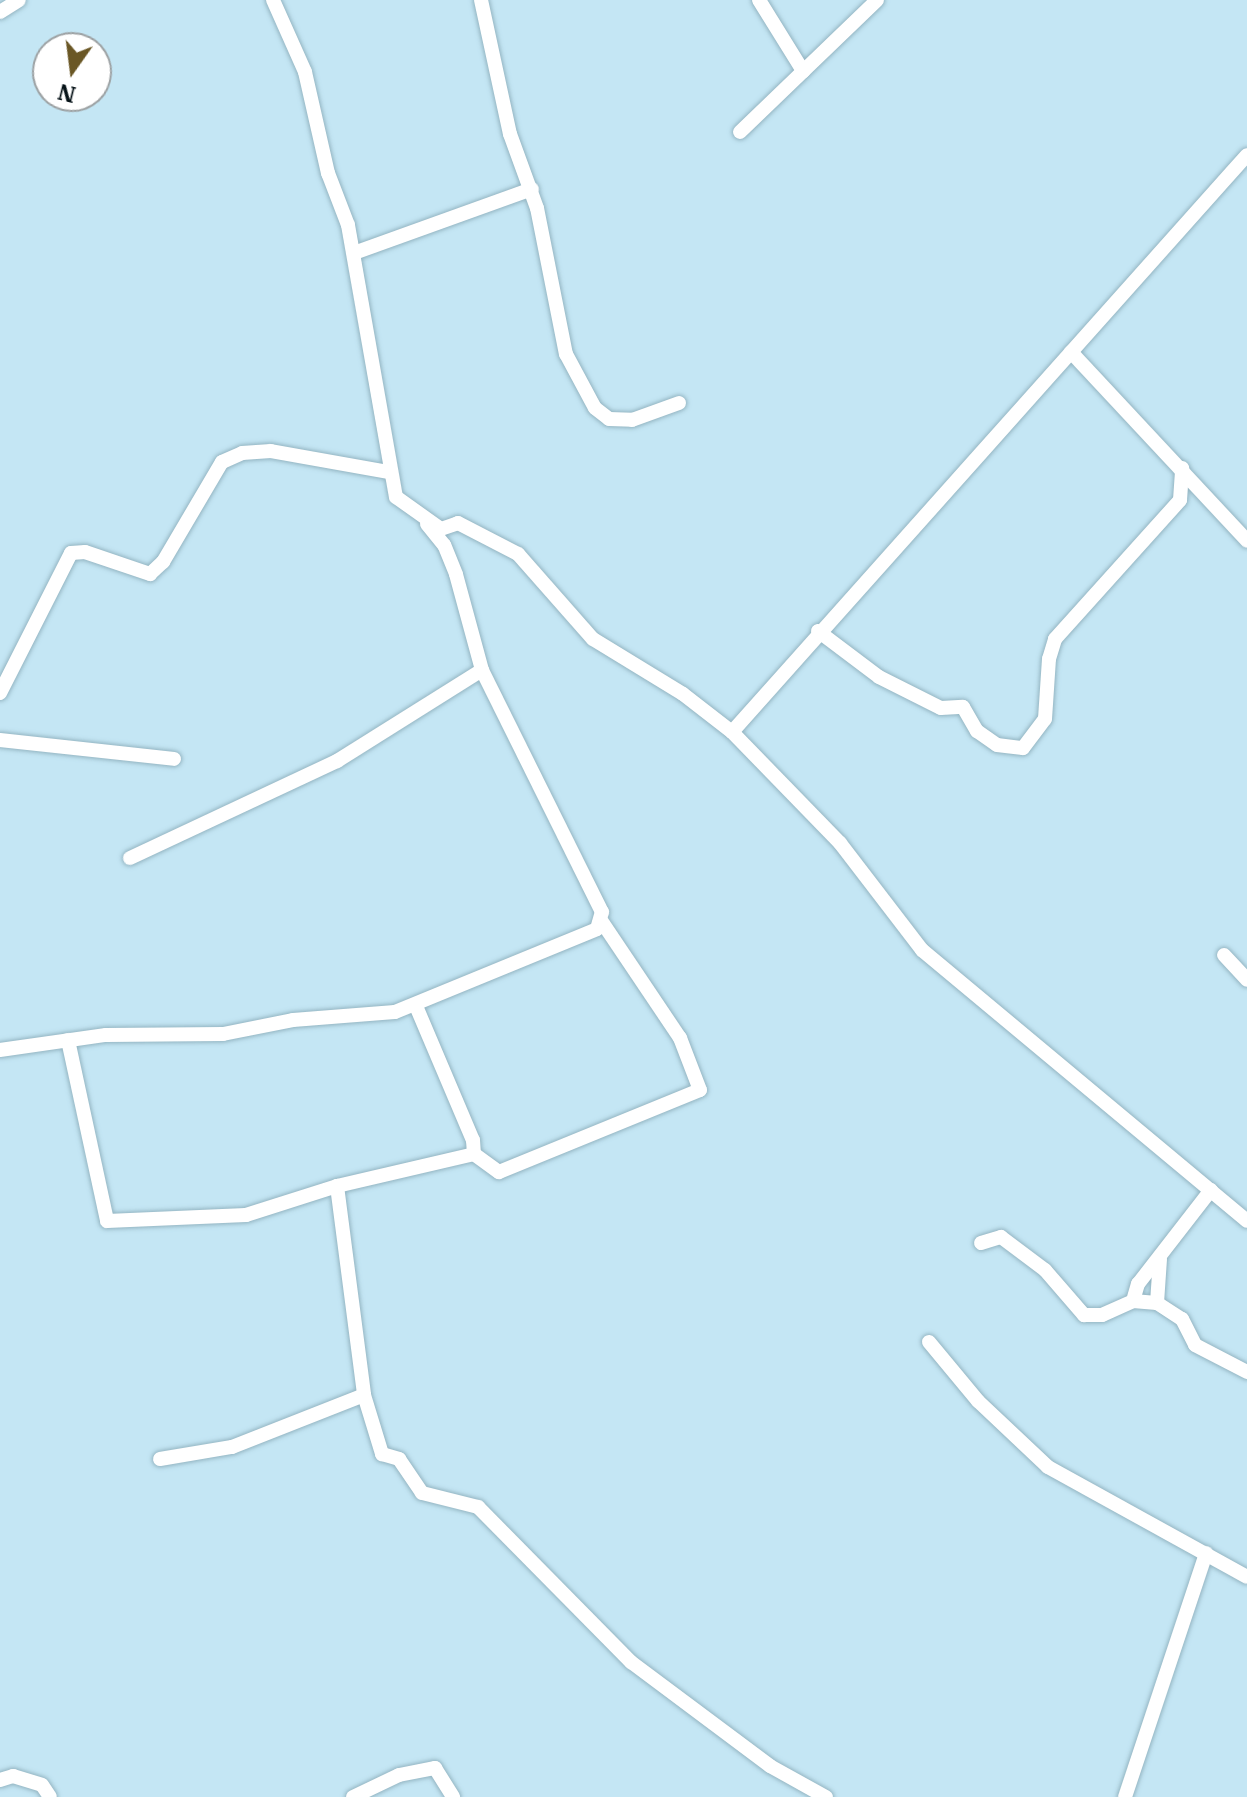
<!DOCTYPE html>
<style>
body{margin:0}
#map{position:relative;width:1247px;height:1797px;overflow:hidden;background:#c4e6f4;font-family:"IBM Plex Serif",serif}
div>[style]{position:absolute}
.roads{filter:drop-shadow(0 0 2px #94b5c2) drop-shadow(0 0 2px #94b5c2)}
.street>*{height:14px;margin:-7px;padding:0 7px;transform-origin:7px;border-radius:7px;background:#fff}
span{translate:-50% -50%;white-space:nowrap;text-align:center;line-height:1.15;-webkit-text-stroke:8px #fff;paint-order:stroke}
.north{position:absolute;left:32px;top:32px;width:80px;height:80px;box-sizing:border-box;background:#fff;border:2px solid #9ca1a3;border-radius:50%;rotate:194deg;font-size:22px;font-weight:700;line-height:32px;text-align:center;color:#071318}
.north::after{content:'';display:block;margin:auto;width:28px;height:36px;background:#6a5725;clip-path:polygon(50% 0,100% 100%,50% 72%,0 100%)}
</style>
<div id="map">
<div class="roads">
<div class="street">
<i style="left:273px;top:0;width:79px;rotate:66deg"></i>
<i style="left:305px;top:72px;width:104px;rotate:77.2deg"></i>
<i style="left:328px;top:173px;width:56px;rotate:69deg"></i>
<i style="left:348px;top:225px;width:276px;rotate:80deg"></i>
<i style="left:396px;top:497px;width:55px;rotate:35.4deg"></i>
<i style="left:441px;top:529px;width:18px;rotate:-19deg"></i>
<i style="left:458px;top:523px;width:68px;rotate:27.3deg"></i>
<i style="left:518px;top:554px;width:113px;rotate:48.6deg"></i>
<i style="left:593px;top:639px;width:105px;rotate:31.4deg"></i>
<i style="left:683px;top:694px;width:62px;rotate:37.8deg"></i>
<i style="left:732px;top:732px;width:155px;rotate:45.8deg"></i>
<i style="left:840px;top:843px;width:135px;rotate:52.5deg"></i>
<i style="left:922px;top:950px;width:423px;rotate:39.8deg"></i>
<i style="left:481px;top:0;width:137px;rotate:77.8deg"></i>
<i style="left:510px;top:134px;width:79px;rotate:70deg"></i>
<i style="left:537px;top:208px;width:149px;rotate:78.8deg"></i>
<i style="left:566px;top:354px;width:61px;rotate:61.8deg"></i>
<i style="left:595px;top:408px;width:18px;rotate:38deg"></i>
<i style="left:609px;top:419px;width:23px;rotate:2deg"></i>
<i style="left:632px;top:420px;width:50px;rotate:-19.9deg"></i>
<i style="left:759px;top:0;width:84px;rotate:58.2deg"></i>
<i style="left:0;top:12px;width:22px;rotate:-32deg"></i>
<i style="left:740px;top:132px;width:190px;rotate:-43.9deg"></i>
<i style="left:354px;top:253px;width:189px;rotate:-19.8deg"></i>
<i style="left:1071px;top:352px;width:258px;rotate:47deg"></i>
<i style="left:818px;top:631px;width:76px;rotate:37deg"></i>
<i style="left:879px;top:677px;width:69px;rotate:26.6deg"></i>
<i style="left:941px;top:708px;width:22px;rotate:-3deg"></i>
<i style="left:963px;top:707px;width:28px;rotate:60deg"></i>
<i style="left:977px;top:731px;width:24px;rotate:35deg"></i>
<i style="left:997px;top:745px;width:26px;rotate:7deg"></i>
<i style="left:1023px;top:748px;width:36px;rotate:-53deg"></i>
<i style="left:1045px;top:719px;width:60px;rotate:-86.2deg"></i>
<i style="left:1049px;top:659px;width:21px;rotate:-73deg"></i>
<i style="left:1055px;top:639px;width:187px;rotate:-48deg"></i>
<i style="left:1180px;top:500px;width:32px;rotate:-86deg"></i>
<i style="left:0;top:693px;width:157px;rotate:-63.1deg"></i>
<i style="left:71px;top:553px;width:14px;rotate:-4deg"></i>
<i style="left:85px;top:552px;width:69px;rotate:18.7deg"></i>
<i style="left:150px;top:574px;width:18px;rotate:-43deg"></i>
<i style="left:163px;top:562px;width:116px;rotate:-59.5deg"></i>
<i style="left:222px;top:462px;width:22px;rotate:-24deg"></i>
<i style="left:242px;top:453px;width:29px;rotate:-4deg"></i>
<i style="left:271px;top:451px;width:120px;rotate:10.1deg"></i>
<i style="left:732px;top:732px;width:773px;rotate:-48.25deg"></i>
<i style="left:0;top:740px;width:175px;rotate:6.2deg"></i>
<i style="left:130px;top:858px;width:229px;rotate:-25.1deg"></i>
<i style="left:337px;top:761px;width:171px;rotate:-32.1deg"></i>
<i style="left:1224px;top:955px;width:34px;rotate:47deg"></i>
<i style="left:416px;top:1006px;width:146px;rotate:67deg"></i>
<i style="left:473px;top:1140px;width:14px;rotate:86deg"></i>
<i style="left:68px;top:1040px;width:185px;rotate:77.8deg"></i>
<i style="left:107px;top:1221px;width:139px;rotate:-2.5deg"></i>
<i style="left:246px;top:1215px;width:96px;rotate:-17.7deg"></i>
<i style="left:337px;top:1186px;width:141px;rotate:-13.1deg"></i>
<i style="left:474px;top:1154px;width:31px;rotate:36deg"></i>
<i style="left:499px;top:1172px;width:217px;rotate:-22.2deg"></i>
<i style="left:700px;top:1090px;width:56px;rotate:-111deg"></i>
<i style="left:680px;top:1038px;width:140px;rotate:-123.9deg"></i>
<i style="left:0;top:1050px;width:107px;rotate:-8.1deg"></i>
<i style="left:106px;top:1035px;width:117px;rotate:-0.5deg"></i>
<i style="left:223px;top:1034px;width:71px;rotate:-11.3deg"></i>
<i style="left:293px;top:1020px;width:102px;rotate:-4.5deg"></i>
<i style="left:395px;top:1012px;width:218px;rotate:-22.3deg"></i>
<i style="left:597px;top:929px;width:18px;rotate:-74deg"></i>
<i style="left:602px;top:912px;width:270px;rotate:-116.4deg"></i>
<i style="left:482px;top:670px;width:99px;rotate:-105.2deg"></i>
<i style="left:456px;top:574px;width:31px;rotate:-112deg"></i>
<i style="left:444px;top:545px;width:27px;rotate:-129deg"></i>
<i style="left:337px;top:1186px;width:211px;rotate:82.6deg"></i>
<i style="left:364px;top:1395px;width:62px;rotate:73deg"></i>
<i style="left:382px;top:1454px;width:18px;rotate:16deg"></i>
<i style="left:399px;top:1459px;width:41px;rotate:55.9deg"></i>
<i style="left:422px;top:1493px;width:58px;rotate:14deg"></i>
<i style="left:478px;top:1507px;width:218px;rotate:45.4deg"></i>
<i style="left:631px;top:1662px;width:174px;rotate:36.8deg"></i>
<i style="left:770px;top:1766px;width:64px;rotate:29deg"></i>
<i style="left:981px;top:1243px;width:21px;rotate:-17deg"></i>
<i style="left:1001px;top:1237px;width:55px;rotate:36.9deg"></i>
<i style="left:1045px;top:1270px;width:60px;rotate:49.1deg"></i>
<i style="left:1084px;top:1315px;width:18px"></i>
<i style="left:1102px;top:1315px;width:34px;rotate:-24deg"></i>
<i style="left:1133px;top:1301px;width:24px;rotate:5deg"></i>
<i style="left:1157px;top:1303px;width:30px;rotate:33deg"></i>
<i style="left:1182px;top:1319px;width:29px;rotate:63deg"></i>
<i style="left:1195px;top:1345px;width:59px;rotate:27.4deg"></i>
<i style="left:1133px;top:1301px;width:18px;rotate:-74deg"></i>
<i style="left:1138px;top:1284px;width:119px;rotate:-52.2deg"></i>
<i style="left:1157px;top:1303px;width:44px;rotate:-86.1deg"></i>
<i style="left:929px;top:1342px;width:77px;rotate:50.3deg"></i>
<i style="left:978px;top:1401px;width:96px;rotate:43.3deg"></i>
<i style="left:1048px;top:1467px;width:227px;rotate:28.9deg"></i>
<i style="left:160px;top:1459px;width:73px;rotate:-9.5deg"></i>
<i style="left:232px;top:1447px;width:142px;rotate:-21.5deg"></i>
<i style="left:0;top:1780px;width:14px;rotate:-17deg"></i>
<i style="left:13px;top:1776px;width:30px;rotate:17deg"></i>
<i style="left:42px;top:1785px;width:14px;rotate:56deg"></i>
<i style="left:353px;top:1797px;width:51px;rotate:-25.6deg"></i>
<i style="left:399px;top:1775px;width:37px;rotate:-11deg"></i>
<i style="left:435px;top:1768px;width:34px;rotate:58deg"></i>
<i style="left:1125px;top:1797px;width:257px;rotate:-71.6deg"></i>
</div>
</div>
<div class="north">N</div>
</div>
